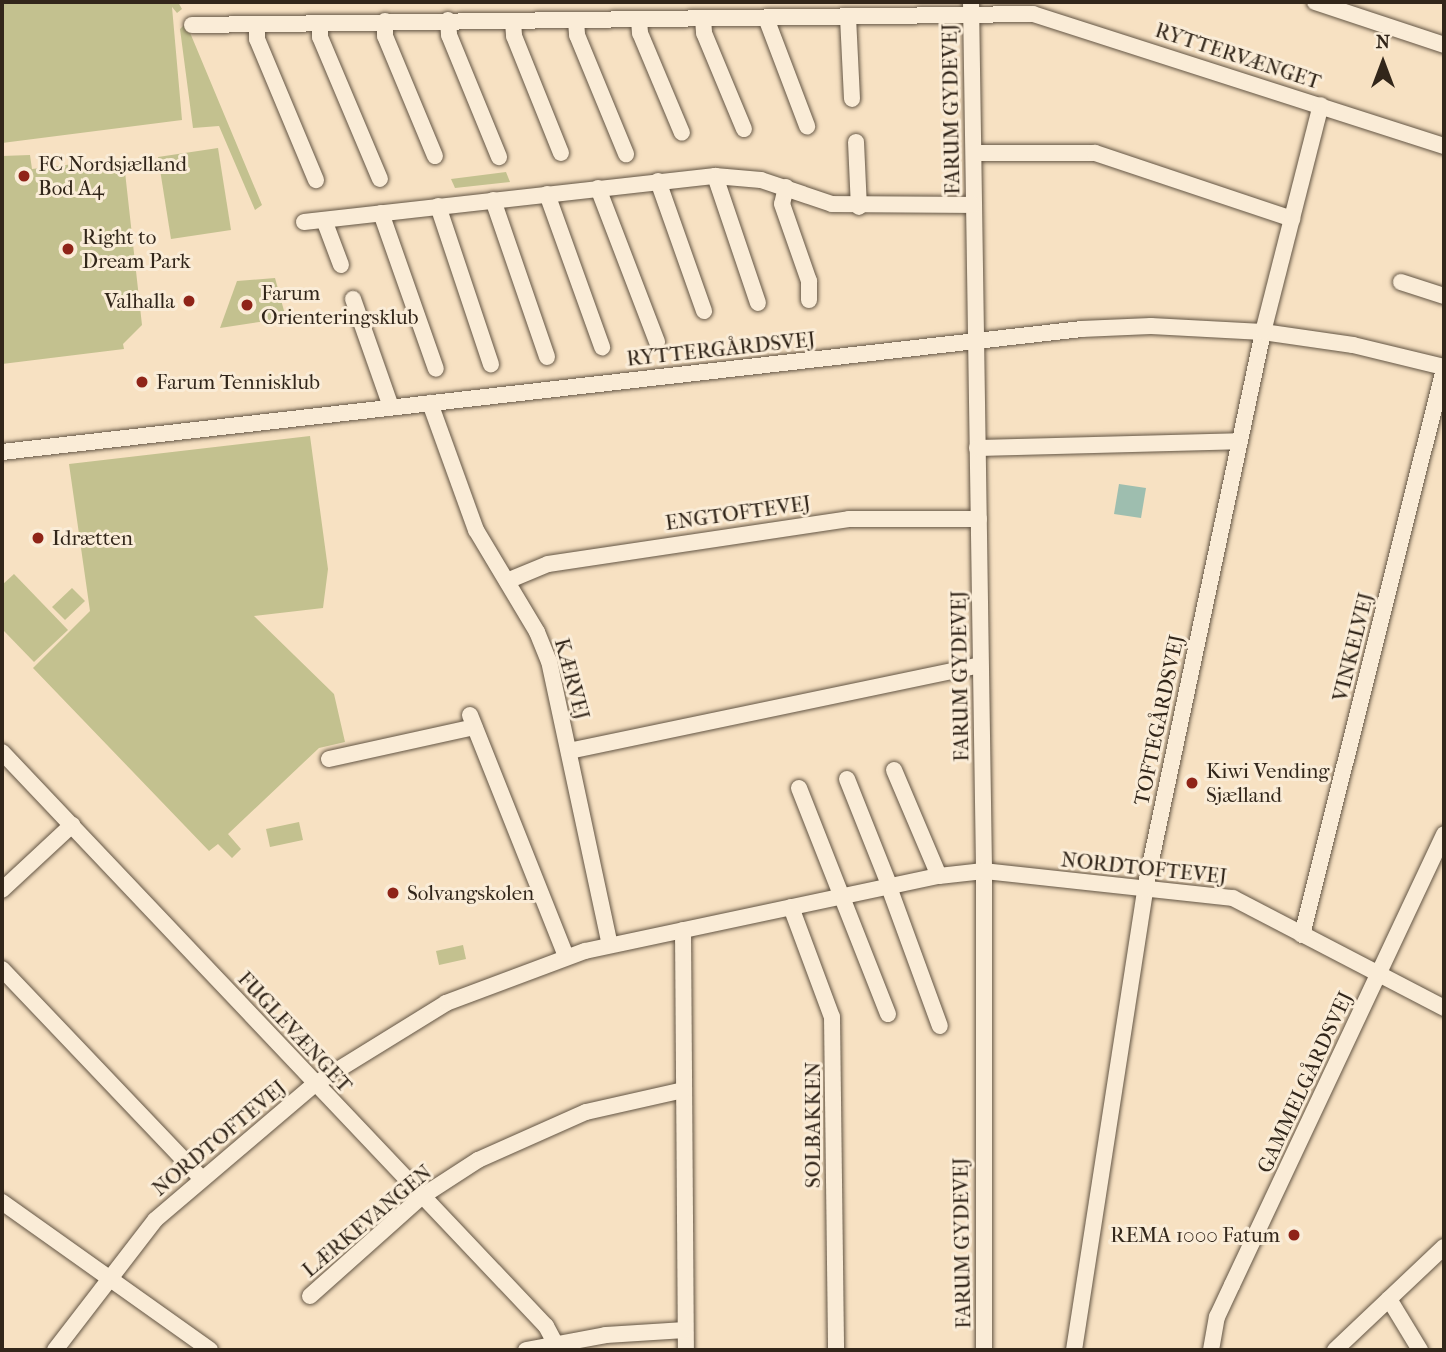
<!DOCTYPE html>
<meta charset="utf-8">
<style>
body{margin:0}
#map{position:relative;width:1446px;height:1352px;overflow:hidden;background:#f7e1c2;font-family:"IM FELL French Canon",serif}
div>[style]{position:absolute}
.green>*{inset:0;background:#c3c18f}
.water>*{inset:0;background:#9ebeaf}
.roads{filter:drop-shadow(0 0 2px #635544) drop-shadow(0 0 2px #635544)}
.minor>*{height:16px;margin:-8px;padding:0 8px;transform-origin:8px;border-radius:8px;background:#faecd7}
.dots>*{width:19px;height:19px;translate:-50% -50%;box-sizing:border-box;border:4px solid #faecd7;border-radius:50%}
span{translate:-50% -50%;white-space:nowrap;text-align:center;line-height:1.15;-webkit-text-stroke:6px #faecd7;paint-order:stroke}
.street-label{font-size:21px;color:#32261a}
.poi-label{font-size:21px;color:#32261a}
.left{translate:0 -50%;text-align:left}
.right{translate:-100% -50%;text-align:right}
.frame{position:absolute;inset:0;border:4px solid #32261a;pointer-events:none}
.north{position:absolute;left:1348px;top:28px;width:70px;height:70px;-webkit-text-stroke:5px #faecd7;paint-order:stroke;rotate:0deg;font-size:19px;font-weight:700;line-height:28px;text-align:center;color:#32261a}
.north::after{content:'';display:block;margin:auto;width:24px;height:32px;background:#32261a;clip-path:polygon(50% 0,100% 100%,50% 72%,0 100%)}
</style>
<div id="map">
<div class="green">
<i style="clip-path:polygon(2px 2px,178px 2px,182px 9px,177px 13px,172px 7px,182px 120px,2px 143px)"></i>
<i style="clip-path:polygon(186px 23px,262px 205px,255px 210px,219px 126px,193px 128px,180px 29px)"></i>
<i style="clip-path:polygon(218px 148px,231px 230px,171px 239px,158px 157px)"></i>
<i style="clip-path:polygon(30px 155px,32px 169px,108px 160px,125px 172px,142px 325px,123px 344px,124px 349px,2px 364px,2px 156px)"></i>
<i style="clip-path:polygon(506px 172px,510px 182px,455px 188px,451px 179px)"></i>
<i style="clip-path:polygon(275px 278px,286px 318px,220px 328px,237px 281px)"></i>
<i style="clip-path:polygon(310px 436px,328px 569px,323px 608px,254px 616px,334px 694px,345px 742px,319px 748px,228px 834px,241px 849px,232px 858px,218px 844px,209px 851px,33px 668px,90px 611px,69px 464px)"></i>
<i style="clip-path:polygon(14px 574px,68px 630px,34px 662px,2px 629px,2px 585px)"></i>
<i style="clip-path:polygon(72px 588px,85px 601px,65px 620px,52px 607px)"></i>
<i style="clip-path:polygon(299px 822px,303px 840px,270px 847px,266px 829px)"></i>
<i style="clip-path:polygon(463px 945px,466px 959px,439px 965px,436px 951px)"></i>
</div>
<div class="water">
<i style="clip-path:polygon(1119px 484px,1146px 488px,1141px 518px,1114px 514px)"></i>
</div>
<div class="roads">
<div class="minor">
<i style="left:971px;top:2px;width:869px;rotate:89.14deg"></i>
<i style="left:984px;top:871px;width:479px;rotate:90deg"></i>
<i style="left:1315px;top:2px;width:136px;rotate:18.4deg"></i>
<i style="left:848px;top:17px;width:82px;rotate:87.2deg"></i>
<i style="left:703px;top:18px;width:15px;rotate:86deg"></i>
<i style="left:704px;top:33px;width:104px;rotate:67.4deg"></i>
<i style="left:766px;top:18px;width:116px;rotate:69.2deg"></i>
<i style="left:639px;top:19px;width:14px;rotate:86deg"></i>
<i style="left:640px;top:33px;width:108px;rotate:67.2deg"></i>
<i style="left:448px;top:20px;width:15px;rotate:86deg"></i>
<i style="left:449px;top:35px;width:132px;rotate:67.7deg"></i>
<i style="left:576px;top:20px;width:15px;rotate:86deg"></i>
<i style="left:577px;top:35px;width:129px;rotate:67.6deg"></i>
<i style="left:385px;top:21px;width:15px;rotate:90deg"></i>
<i style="left:385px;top:36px;width:130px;rotate:67.4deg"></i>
<i style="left:513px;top:21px;width:15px;rotate:86deg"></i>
<i style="left:514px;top:36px;width:126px;rotate:68.1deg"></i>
<i style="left:320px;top:23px;width:14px;rotate:90deg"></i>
<i style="left:320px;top:37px;width:154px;rotate:67.1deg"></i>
<i style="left:257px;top:24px;width:15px;rotate:90deg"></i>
<i style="left:257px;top:39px;width:153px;rotate:67.3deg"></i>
<i style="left:192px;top:25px;width:841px;rotate:-0.75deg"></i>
<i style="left:1033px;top:14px;width:432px;rotate:17.8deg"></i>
<i style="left:856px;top:142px;width:65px;rotate:87.4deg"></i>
<i style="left:974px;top:153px;width:121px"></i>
<i style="left:1095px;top:153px;width:208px;rotate:18.5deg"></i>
<i style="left:715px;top:176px;width:134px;rotate:71.3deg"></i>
<i style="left:658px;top:181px;width:138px;rotate:70.5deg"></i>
<i style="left:786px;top:187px;width:17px;rotate:103deg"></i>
<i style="left:782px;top:204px;width:82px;rotate:70.7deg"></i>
<i style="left:809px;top:281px;width:19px;rotate:90deg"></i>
<i style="left:598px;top:188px;width:165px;rotate:69deg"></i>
<i style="left:547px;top:194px;width:163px;rotate:70.2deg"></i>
<i style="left:493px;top:200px;width:166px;rotate:71deg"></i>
<i style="left:438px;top:206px;width:167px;rotate:71.5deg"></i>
<i style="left:381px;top:213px;width:165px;rotate:70.6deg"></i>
<i style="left:324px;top:220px;width:48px;rotate:69.3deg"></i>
<i style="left:304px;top:222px;width:414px;rotate:-6.4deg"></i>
<i style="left:715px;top:176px;width:46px;rotate:5deg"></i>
<i style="left:761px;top:180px;width:75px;rotate:18.7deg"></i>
<i style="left:832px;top:204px;width:141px;rotate:0.4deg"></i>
<i style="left:1401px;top:282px;width:45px;rotate:18deg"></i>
<i style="left:353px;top:299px;width:114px;rotate:70.6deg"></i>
<i style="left:430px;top:403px;width:135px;rotate:70.1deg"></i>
<i style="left:476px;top:530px;width:119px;rotate:59.1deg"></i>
<i style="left:537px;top:632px;width:31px;rotate:68deg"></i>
<i style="left:549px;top:661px;width:290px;rotate:77.9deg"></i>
<i style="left:977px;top:448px;width:263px;rotate:-1.5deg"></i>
<i style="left:2px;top:452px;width:1086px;rotate:-6.5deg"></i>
<i style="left:1081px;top:329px;width:70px;rotate:-2.5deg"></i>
<i style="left:1151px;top:326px;width:112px;rotate:3.1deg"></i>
<i style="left:1263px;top:332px;width:91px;rotate:8.2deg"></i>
<i style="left:1353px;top:345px;width:94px;rotate:13.6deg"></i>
<i style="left:507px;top:581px;width:44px;rotate:-22.5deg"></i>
<i style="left:548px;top:564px;width:304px;rotate:-8.5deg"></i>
<i style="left:849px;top:519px;width:130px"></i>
<i style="left:470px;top:715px;width:259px;rotate:68.3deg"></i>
<i style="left:569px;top:751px;width:420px;rotate:-11.8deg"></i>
<i style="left:2px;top:752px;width:791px;rotate:46.54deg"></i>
<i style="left:546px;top:1326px;width:19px;rotate:62deg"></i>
<i style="left:329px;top:759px;width:149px;rotate:-12.4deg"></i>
<i style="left:894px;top:770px;width:115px;rotate:67deg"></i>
<i style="left:847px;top:779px;width:116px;rotate:68.3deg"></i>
<i style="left:799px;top:788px;width:243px;rotate:68.5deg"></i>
<i style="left:889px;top:887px;width:148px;rotate:69.9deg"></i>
<i style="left:2px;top:890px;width:96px;rotate:-42.9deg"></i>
<i style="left:791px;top:907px;width:117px;rotate:69.6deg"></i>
<i style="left:832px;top:1017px;width:333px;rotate:89.3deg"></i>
<i style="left:683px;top:930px;width:420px;rotate:89.6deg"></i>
<i style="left:1302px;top:935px;width:584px;rotate:-75.92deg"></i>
<i style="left:2px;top:969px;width:289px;rotate:46.4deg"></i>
<i style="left:2px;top:1202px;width:255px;rotate:35.4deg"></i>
<i style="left:310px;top:1296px;width:149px;rotate:-41.7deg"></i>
<i style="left:421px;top:1197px;width:68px;rotate:-33deg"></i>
<i style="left:478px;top:1160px;width:118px;rotate:-24deg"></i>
<i style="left:586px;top:1112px;width:100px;rotate:-12.7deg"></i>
<i style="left:1389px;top:1299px;width:60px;rotate:58.7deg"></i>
<i style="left:55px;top:1350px;width:164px;rotate:-52.4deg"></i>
<i style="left:155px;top:1220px;width:210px;rotate:-40.4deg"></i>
<i style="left:315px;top:1084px;width:154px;rotate:-31.7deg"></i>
<i style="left:446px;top:1003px;width:148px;rotate:-20.5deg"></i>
<i style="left:585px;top:951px;width:362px;rotate:-12deg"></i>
<i style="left:939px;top:876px;width:45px;rotate:-6.3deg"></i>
<i style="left:984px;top:871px;width:250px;rotate:6.2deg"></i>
<i style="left:1233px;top:898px;width:238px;rotate:27.5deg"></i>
<i style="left:526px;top:1350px;width:81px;rotate:-10.6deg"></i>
<i style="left:606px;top:1335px;width:79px;rotate:-3.6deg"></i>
<i style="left:1074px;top:1350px;width:466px;rotate:-81.2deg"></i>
<i style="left:1145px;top:889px;width:569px;rotate:-78.04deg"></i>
<i style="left:1263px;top:332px;width:234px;rotate:-75.7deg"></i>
<i style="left:1211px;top:1350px;width:34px;rotate:-80deg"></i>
<i style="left:1217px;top:1317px;width:35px;rotate:-65deg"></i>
<i style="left:1232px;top:1285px;width:498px;rotate:-64.8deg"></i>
<i style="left:1335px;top:1350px;width:150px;rotate:-43.4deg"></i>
</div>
</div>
<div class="dots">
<i style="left:24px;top:176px;background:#8f2418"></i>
<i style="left:68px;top:249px;background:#8f2418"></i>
<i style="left:189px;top:301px;background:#8f2418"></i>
<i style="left:247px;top:305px;background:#8f2418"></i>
<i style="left:142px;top:382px;background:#8f2418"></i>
<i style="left:38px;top:538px;background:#8f2418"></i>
<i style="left:1192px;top:783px;background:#8f2418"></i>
<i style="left:393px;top:893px;background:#8f2418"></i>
<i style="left:1294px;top:1235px;background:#8f2418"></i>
</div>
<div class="street-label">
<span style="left:1238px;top:56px;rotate:18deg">RYTTERVÆNGET</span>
<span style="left:951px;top:109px;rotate:-91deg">FARUM GYDEVEJ</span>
<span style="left:721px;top:349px;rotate:-6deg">RYTTERGÅRDSVEJ</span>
<span style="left:738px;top:513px;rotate:-8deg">ENGTOFTEVEJ</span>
<span style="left:1353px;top:647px;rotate:-76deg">VINKELVEJ</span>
<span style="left:960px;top:676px;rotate:-91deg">FARUM GYDEVEJ</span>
<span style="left:572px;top:679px;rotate:75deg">KÆRVEJ</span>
<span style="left:1159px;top:720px;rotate:-78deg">TOFTEGÅRDSVEJ</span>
<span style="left:1144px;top:868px;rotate:6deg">NORDTOFTEVEJ</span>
<span style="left:295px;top:1032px;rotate:47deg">FUGLEVÆNGET</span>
<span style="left:1305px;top:1082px;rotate:-65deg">GAMMELGÅRDSVEJ</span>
<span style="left:813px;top:1125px;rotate:-90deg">SOLBAKKEN</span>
<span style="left:219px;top:1138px;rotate:-40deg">NORDTOFTEVEJ</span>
<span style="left:367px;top:1221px;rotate:-40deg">LÆRKEVANGEN</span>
<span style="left:962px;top:1243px;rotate:-91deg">FARUM GYDEVEJ</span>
</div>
<div class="poi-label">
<span class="left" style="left:38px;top:176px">FC Nordsjælland<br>Bod A4</span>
<span class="left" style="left:82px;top:249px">Right to<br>Dream Park</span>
<span class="left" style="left:261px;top:305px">Farum<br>Orienteringsklub</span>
<span class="right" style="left:175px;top:301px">Valhalla</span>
<span class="left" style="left:156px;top:382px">Farum Tennisklub</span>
<span class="left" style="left:52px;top:538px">Idrætten</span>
<span class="left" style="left:1206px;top:783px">Kiwi Vending<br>Sjælland</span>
<span class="left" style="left:407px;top:893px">Solvangskolen</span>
<span class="right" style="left:1280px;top:1235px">REMA 1000 Fatum</span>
</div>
<div class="frame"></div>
<div class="north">N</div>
</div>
